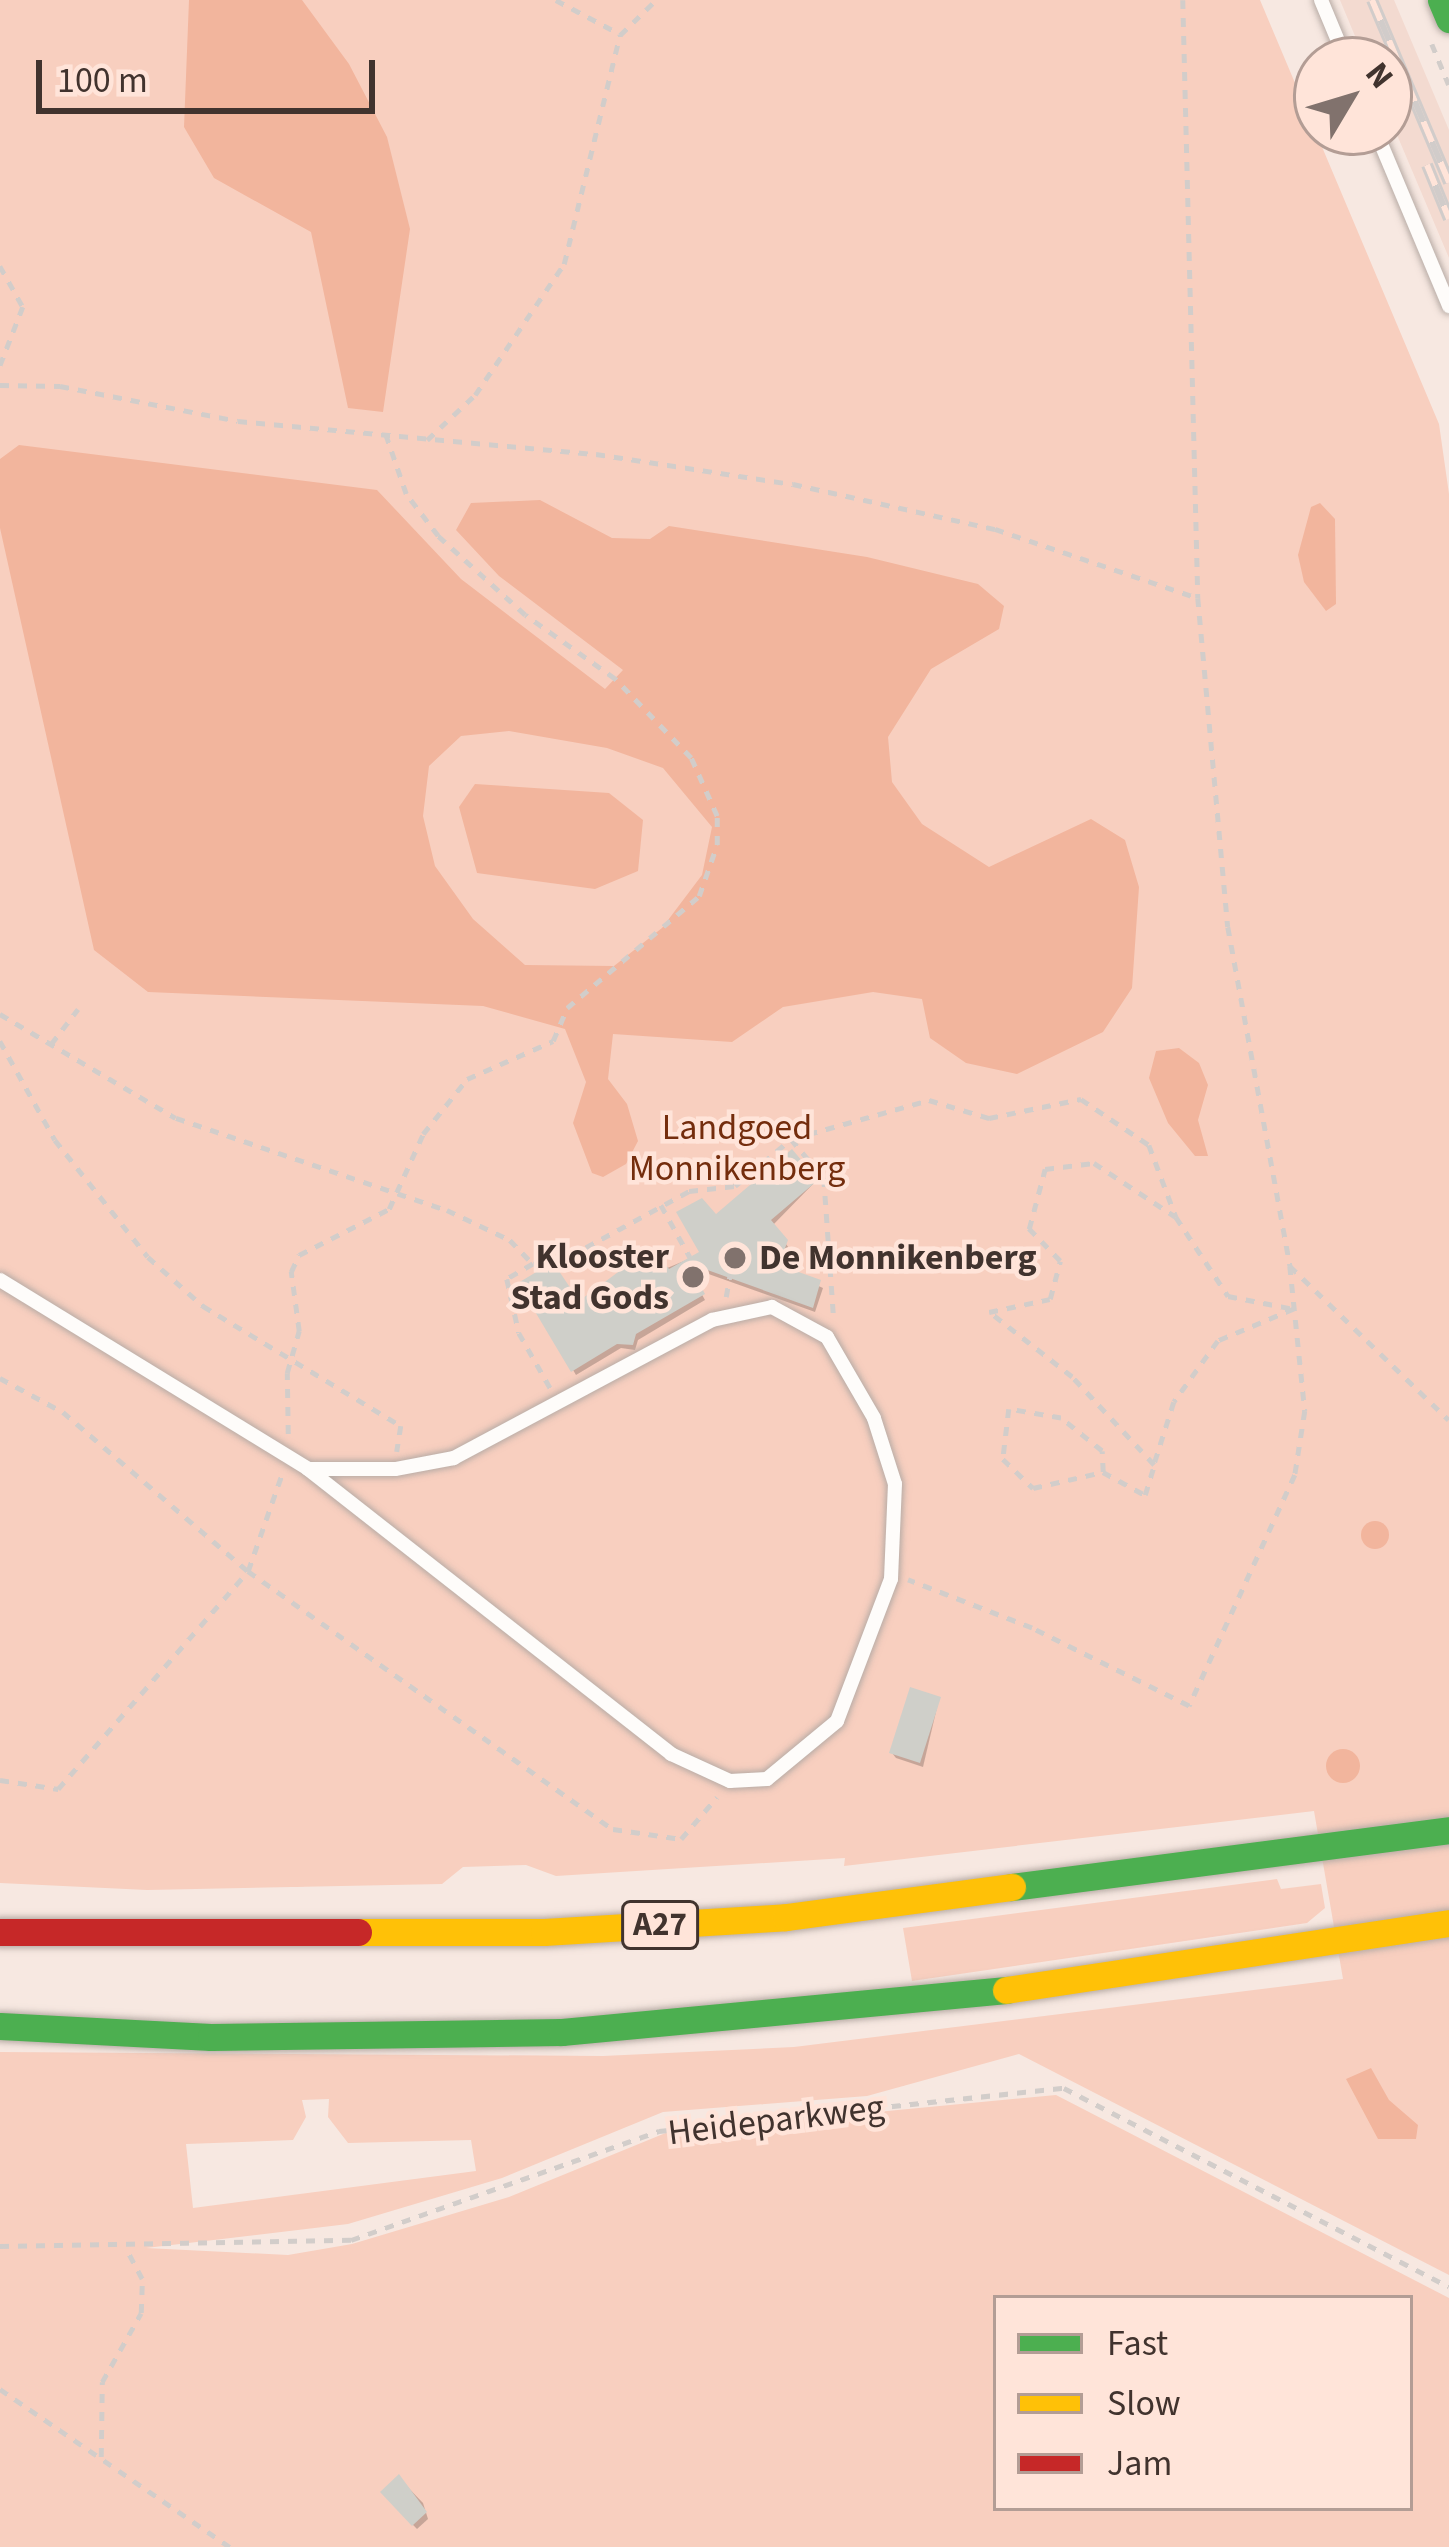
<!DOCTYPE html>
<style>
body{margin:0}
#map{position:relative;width:1449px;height:2547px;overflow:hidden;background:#f7e8e1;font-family:"Source Sans 3",sans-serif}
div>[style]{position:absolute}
.built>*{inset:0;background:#f3dad0}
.green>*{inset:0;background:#f8cfbf}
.water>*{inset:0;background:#f2b59d}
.round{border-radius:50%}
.shadow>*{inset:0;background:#0003}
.building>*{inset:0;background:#cfcfc9}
.path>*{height:4.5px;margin-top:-2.25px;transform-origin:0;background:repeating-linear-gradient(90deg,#d2cdca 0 9px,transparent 0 18px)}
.roads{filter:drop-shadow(0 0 3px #b8aca6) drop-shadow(0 0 3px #b8aca6)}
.lane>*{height:14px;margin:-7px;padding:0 7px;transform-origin:7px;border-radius:7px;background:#fefcfa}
.fast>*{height:27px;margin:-13.5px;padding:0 13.5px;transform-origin:13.5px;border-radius:13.5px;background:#4caf50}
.slow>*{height:27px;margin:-13.5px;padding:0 13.5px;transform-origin:13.5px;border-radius:13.5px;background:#ffc107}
.jam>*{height:27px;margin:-13.5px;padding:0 13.5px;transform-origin:13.5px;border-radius:13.5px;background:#c62828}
.rail>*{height:12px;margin-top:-6px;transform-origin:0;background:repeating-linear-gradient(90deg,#ffe4d9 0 22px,#d1ccca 0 44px);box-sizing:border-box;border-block:3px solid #d1ccca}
.dots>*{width:33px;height:33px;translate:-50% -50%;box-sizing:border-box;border:6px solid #ffe4d9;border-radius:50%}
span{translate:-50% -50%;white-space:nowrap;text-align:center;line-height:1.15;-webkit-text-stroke:9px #ffe4d9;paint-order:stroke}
.shield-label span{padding:3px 9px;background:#ffe4d9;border:3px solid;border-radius:9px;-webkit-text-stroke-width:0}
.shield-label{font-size:33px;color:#41332e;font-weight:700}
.park-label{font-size:36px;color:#742d0d}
.poi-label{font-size:36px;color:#41332e;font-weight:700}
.right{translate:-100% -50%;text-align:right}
.left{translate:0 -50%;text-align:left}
.street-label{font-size:36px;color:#41332e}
.legend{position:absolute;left:993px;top:2295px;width:420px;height:216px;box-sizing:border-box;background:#ffe4d9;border:3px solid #b39d95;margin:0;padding:15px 21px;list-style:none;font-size:36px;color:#41332e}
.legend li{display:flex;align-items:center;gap:24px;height:60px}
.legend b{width:60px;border:3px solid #b39d95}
.north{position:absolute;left:1293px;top:36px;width:120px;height:120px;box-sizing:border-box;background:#ffe4d9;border:3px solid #b39d95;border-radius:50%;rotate:52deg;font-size:33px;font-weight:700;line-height:48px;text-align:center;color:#41332e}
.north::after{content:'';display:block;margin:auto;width:42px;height:54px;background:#81726d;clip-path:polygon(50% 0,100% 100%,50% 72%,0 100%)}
.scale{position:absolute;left:36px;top:60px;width:339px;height:54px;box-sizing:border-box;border:6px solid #41332e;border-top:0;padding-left:15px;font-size:36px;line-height:42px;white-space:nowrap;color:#41332e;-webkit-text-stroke:9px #ffe4d9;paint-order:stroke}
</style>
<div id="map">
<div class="built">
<i style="clip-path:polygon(1340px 0,1394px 0,1449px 130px,1449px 258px,1389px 116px,1389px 60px,1365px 60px)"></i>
</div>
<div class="green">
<i style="clip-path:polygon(evenodd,0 0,1260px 0,1439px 424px,1449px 494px,1449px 2275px,1019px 2054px,867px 2096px,663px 2112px,502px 2178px,348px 2224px,146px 2248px,288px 2255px,352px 2244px,509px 2197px,668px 2132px,1056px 2095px,1449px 2298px,1449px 2547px,0 2547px,0 2052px,603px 2056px,794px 2047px,1343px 1979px,1314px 1811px,844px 1866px,845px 1858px,556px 1876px,526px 1865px,463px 1867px,442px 1884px,147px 1890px,0 1883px,0 0,329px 2099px,328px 2117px,348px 2143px,471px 2140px,476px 2171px,193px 2208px,186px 2144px,293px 2140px,306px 2117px,302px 2100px,329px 2099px,0 0,996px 2298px,1410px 2298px,1410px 2508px,996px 2508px,996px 2298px)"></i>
<i style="clip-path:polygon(1277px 1879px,1281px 1889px,1321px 1884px,1325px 1908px,1307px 1923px,912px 1981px,903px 1928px)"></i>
</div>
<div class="water">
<i style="clip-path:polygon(189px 0,302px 0,349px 64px,387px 137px,410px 229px,383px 412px,348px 408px,311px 232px,214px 178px,184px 127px)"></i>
<i style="clip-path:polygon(evenodd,19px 445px,377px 490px,461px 579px,605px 689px,623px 670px,499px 576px,456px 530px,471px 503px,540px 500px,612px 538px,650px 539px,669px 526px,867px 557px,978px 584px,1004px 606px,999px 629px,931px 669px,888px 737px,892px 782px,922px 824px,989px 867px,1091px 819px,1125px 840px,1139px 887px,1132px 988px,1103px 1032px,1017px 1074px,966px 1063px,930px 1038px,922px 999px,873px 992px,783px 1007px,732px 1042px,613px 1034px,608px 1079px,627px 1104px,638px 1141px,626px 1164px,603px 1177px,592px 1173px,573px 1123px,586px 1082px,565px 1029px,483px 1006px,148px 992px,94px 950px,0 528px,0 459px,19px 445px,509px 731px,607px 748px,663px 768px,712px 827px,702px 875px,662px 928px,614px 966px,525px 965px,473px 919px,435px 866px,423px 816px,429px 766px,461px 736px,509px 731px)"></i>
<i style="clip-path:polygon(1320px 503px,1335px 519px,1336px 604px,1326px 611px,1304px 582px,1298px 555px,1311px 507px)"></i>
<i style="clip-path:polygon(475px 784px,609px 793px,643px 820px,638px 871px,595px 889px,477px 873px,459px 807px)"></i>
<i style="clip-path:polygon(1179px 1048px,1199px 1063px,1208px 1085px,1198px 1120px,1208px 1156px,1195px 1156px,1168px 1123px,1149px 1078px,1156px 1051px)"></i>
<i class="round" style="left:1361px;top:1521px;width:28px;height:28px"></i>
<i class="round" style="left:1326px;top:1749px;width:34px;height:34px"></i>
<i style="clip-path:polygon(1371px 2068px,1389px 2100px,1418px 2125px,1416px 2139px,1378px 2139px,1346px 2079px)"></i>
</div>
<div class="shadow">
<i style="clip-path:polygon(815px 1182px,772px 1226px,789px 1248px,781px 1269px,823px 1288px,815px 1312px,686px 1266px,705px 1300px,638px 1340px,635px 1350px,621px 1348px,576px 1375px,522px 1284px,579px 1305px,703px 1253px,716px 1218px)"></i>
<i style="clip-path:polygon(939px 1699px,923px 1767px,896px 1758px,892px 1753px)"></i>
<i style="clip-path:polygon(399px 2478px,423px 2503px,428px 2519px,417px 2529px,387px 2498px)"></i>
</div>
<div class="building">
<i style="clip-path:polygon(792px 1149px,818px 1180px,771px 1220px,788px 1240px,779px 1265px,821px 1280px,813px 1308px,688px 1263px,705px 1294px,636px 1334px,633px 1345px,617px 1344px,571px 1372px,518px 1283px,553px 1262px,579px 1301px,652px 1247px,669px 1269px,699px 1252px,676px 1212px,702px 1198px,716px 1214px)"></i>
<i style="clip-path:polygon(910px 1687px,941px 1697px,920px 1763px,889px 1753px)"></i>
<i style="clip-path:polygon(399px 2474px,427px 2512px,412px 2526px,380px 2492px)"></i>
</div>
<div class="path">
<i style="left:556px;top:0;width:72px;rotate:28deg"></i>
<i style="left:1183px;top:0;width:598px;rotate:88.56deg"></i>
<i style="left:1432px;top:44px;width:44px;rotate:67.5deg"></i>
<i style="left:0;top:266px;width:47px;rotate:60.7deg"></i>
<i style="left:23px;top:307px;width:63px;rotate:111.3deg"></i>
<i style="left:0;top:385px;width:60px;rotate:1deg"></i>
<i style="left:60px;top:386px;width:181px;rotate:11.1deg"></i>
<i style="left:238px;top:421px;width:360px;rotate:5.3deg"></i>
<i style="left:596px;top:454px;width:199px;rotate:8.7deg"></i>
<i style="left:793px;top:484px;width:207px;rotate:12.6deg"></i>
<i style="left:995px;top:529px;width:214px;rotate:18.8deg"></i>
<i style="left:1198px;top:598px;width:330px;rotate:84.8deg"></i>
<i style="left:1228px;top:927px;width:345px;rotate:79.6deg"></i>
<i style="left:1290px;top:1266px;width:146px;rotate:84.1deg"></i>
<i style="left:1305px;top:1411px;width:65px;rotate:98.9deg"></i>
<i style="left:1295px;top:1475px;width:254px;rotate:114.6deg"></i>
<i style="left:1189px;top:1706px;width:175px;rotate:-153.6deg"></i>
<i style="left:1032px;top:1628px;width:133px;rotate:-158.8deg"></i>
<i style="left:427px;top:440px;width:66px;rotate:-43.2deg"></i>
<i style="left:475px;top:395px;width:158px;rotate:-55.8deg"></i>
<i style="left:564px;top:264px;width:236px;rotate:-76.3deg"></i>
<i style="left:620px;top:35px;width:50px;rotate:-44.2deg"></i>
<i style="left:0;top:1014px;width:204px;rotate:30.6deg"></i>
<i style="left:176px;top:1118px;width:286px;rotate:18.8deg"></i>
<i style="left:447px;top:1210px;width:70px;rotate:25.5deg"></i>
<i style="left:510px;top:1240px;width:33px;rotate:46deg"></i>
<i style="left:533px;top:1264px;width:38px;rotate:-12deg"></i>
<i style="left:570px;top:1256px;width:136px;rotate:-28.6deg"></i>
<i style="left:689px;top:1191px;width:46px;rotate:-6.2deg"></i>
<i style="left:735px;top:1186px;width:73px;rotate:-40deg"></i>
<i style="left:791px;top:1139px;width:143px;rotate:-15.8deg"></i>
<i style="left:929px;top:1100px;width:63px;rotate:16.7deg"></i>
<i style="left:989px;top:1118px;width:94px;rotate:-11.7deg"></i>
<i style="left:1081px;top:1099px;width:82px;rotate:34.1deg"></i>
<i style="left:1149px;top:1145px;width:77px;rotate:69.4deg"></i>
<i style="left:1176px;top:1217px;width:95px;rotate:56.6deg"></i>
<i style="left:1228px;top:1296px;width:67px;rotate:11.1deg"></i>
<i style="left:1294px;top:1309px;width:82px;rotate:157.2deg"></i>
<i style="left:1218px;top:1341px;width:75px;rotate:125.8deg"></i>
<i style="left:1174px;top:1402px;width:66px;rotate:107.6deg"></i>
<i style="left:0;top:1041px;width:113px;rotate:60.9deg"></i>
<i style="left:55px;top:1140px;width:149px;rotate:51.5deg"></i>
<i style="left:148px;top:1257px;width:74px;rotate:41.7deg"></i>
<i style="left:203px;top:1306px;width:232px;rotate:31.2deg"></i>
<i style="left:401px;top:1426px;width:26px;rotate:99deg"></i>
<i style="left:51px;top:1044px;width:44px;rotate:-52.4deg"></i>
<i style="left:791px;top:1139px;width:51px;rotate:49.8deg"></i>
<i style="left:824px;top:1178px;width:143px;rotate:86deg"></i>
<i style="left:661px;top:1205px;width:60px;rotate:60.9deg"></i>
<i style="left:533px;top:1264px;width:30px;rotate:150deg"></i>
<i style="left:507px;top:1279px;width:55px;rotate:77.5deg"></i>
<i style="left:519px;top:1333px;width:64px;rotate:60.3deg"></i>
<i style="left:1290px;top:1266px;width:221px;rotate:44.1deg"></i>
<i style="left:726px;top:1297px;width:22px;rotate:-80deg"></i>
<i style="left:0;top:1378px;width:72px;rotate:28.4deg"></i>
<i style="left:63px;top:1412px;width:244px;rotate:40.7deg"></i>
<i style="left:248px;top:1571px;width:447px;rotate:35.3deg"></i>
<i style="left:613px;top:1829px;width:69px;rotate:8.4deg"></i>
<i style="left:681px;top:1839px;width:55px;rotate:-49.4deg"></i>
<i style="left:288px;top:1434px;width:61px;rotate:-90.9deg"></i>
<i style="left:287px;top:1373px;width:44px;rotate:-74.1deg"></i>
<i style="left:299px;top:1331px;width:60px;rotate:-97.7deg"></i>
<i style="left:291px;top:1272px;width:19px;rotate:-65deg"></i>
<i style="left:299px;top:1255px;width:101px;rotate:-27.1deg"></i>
<i style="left:389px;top:1209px;width:82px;rotate:-65.6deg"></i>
<i style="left:423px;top:1134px;width:70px;rotate:-51.3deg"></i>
<i style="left:467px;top:1079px;width:94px;rotate:-23.8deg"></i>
<i style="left:553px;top:1041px;width:36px;rotate:-67deg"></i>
<i style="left:567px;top:1008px;width:173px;rotate:-40.3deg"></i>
<i style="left:699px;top:896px;width:54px;rotate:-70.6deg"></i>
<i style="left:717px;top:845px;width:29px;rotate:-90deg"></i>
<i style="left:717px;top:816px;width:64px;rotate:-114.1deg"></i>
<i style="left:691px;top:758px;width:110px;rotate:-133.9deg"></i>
<i style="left:615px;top:679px;width:110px;rotate:-144.6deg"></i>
<i style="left:525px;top:615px;width:118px;rotate:-137.8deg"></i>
<i style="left:438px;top:536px;width:53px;rotate:-127.3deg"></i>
<i style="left:406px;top:494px;width:61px;rotate:-109deg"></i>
<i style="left:1103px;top:1472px;width:21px;rotate:-93deg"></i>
<i style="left:1102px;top:1451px;width:53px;rotate:-141.2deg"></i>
<i style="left:1061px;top:1418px;width:53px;rotate:-170.2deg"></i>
<i style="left:1009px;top:1409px;width:50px;rotate:96.8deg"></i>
<i style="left:1003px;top:1459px;width:42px;rotate:44deg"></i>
<i style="left:1033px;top:1488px;width:72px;rotate:-12.9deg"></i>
<i style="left:1103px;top:1472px;width:48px;rotate:28.7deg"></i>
<i style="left:1145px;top:1495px;width:31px;rotate:-73deg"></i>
<i style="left:1154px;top:1465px;width:120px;rotate:-133deg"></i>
<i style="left:1072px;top:1377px;width:105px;rotate:-141.9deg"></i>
<i style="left:989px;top:1312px;width:62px;rotate:-12deg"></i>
<i style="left:1050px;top:1299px;width:39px;rotate:-75deg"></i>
<i style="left:1060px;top:1261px;width:45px;rotate:-134.1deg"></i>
<i style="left:1029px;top:1229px;width:62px;rotate:-75.1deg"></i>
<i style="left:1045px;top:1169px;width:49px;rotate:-7deg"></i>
<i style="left:1094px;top:1163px;width:98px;rotate:33.4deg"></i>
<i style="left:0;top:1780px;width:59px;rotate:8.8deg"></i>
<i style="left:58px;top:1789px;width:289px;rotate:-48.9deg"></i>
<i style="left:248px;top:1571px;width:103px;rotate:-70.7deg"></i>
<i style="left:0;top:2246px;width:351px;rotate:-1deg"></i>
<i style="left:351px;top:2240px;width:327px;rotate:-19.5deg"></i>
<i style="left:659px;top:2131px;width:407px;rotate:-6.1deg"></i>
<i style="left:1064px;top:2088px;width:433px;rotate:27.3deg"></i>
<i style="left:0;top:2389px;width:279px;rotate:34.5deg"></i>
<i style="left:101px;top:2457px;width:75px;rotate:-89.2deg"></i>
<i style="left:102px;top:2382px;width:79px;rotate:-60.5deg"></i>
<i style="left:141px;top:2313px;width:34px;rotate:-88deg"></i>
<i style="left:142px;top:2279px;width:34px;rotate:-118deg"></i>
</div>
<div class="roads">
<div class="lane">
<i style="left:1321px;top:0;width:65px;rotate:67.4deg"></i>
<i style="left:1376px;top:132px;width:189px;rotate:67.2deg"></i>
<i style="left:0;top:1280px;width:361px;rotate:31.5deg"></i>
<i style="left:308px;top:1469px;width:462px;rotate:38.1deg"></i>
<i style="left:671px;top:1754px;width:65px;rotate:24.6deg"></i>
<i style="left:730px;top:1781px;width:37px;rotate:-3deg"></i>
<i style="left:767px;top:1779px;width:91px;rotate:-39.6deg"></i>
<i style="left:837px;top:1721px;width:152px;rotate:-69.2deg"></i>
<i style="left:891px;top:1579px;width:95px;rotate:-87.6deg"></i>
<i style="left:895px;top:1484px;width:69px;rotate:-107.7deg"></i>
<i style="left:874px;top:1418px;width:94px;rotate:-120.1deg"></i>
<i style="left:827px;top:1337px;width:63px;rotate:-151.4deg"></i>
<i style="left:772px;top:1307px;width:61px;rotate:167.8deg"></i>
<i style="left:712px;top:1320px;width:293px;rotate:151.9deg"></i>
<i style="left:454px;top:1458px;width:60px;rotate:169.4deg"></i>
<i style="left:395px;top:1469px;width:87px;rotate:180deg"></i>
</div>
<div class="fast">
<i style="left:1441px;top:0;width:21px;rotate:67deg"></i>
<i style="left:1012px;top:1887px;width:441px;rotate:-7.4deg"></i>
<i style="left:0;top:2026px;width:211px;rotate:3deg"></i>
<i style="left:211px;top:2037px;width:351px;rotate:-0.8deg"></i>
<i style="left:562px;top:2032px;width:446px;rotate:-5.4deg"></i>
</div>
<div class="slow">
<i style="left:358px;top:1932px;width:186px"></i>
<i style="left:544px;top:1932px;width:242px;rotate:-3.5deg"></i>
<i style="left:786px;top:1917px;width:228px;rotate:-7.6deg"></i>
<i style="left:1006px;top:1990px;width:448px;rotate:-8.6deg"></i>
</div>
<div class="jam">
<i style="left:0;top:1932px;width:358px"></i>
</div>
</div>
<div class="rail">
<i style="left:1372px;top:0;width:198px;rotate:67.1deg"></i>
<i style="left:1427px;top:165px;width:58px;rotate:67.8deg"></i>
</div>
<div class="dots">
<i style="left:735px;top:1258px;background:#81726d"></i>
<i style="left:693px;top:1277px;background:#81726d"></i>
</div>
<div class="shield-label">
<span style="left:660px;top:1925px">A27</span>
</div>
<div class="park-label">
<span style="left:737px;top:1148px">Landgoed<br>Monnikenberg</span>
</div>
<div class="poi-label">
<span class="right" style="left:669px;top:1277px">Klooster<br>Stad Gods</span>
<span class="left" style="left:759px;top:1258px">De Monnikenberg</span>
</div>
<div class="street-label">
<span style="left:776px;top:2120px;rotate:-7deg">Heideparkweg</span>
</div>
<ul class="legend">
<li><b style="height:15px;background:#4caf50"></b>Fast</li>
<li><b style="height:15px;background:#ffc107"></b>Slow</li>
<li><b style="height:15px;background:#c62828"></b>Jam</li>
</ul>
<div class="north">N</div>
<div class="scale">100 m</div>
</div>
